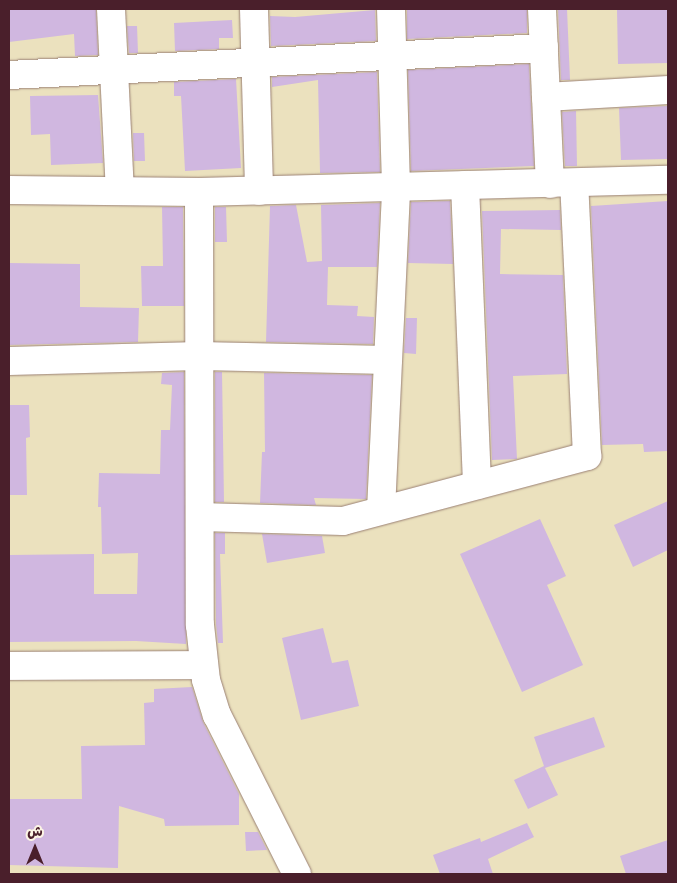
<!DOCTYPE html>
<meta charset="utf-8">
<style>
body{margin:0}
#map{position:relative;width:677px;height:883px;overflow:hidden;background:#ebe1be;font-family:"Indie Flower","Playpen Sans Arabic",sans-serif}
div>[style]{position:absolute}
.building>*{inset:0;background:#d0b7e0}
.roads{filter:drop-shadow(0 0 1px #9a8074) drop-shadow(0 0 1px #9a8074)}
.street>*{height:28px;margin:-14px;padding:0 14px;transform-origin:14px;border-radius:14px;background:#fff}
span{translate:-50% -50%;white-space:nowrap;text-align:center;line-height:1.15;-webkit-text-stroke:5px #fcf5e5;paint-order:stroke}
.frame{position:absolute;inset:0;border:10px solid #4a1f2b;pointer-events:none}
.north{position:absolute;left:10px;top:823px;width:50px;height:50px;-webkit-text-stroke:4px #fcf5e5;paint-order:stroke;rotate:0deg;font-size:14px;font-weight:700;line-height:20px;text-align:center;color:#4a1f2b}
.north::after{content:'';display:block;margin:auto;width:18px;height:22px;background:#4a1f2b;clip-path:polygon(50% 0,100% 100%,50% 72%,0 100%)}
</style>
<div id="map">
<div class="building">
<i style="clip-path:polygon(9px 9px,96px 9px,98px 55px,75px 56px,74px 34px,9px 42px)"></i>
<i style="clip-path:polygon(407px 9px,527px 9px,527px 33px,407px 39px)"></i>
<i style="clip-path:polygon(558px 9px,567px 9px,570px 80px,561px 80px)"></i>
<i style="clip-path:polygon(617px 9px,668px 9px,668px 63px,618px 64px)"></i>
<i style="clip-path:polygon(375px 10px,376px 41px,271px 46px,270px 16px,295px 17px)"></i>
<i style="clip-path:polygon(232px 20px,233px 38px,219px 38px,219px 49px,175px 51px,174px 23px)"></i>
<i style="clip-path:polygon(127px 26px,137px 26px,138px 53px,129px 53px)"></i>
<i style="clip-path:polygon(529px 64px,534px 166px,411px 171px,408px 70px)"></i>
<i style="clip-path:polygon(377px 72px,380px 172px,320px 173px,318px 80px,272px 87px,272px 77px)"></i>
<i style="clip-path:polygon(236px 79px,241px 168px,185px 171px,181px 96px,174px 96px,174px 82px)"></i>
<i style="clip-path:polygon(98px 95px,103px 163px,51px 165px,50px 134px,31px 135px,30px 96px)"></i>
<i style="clip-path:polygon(668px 106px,668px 159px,621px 160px,619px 108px)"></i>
<i style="clip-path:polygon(576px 111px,577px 166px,565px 166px,562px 112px)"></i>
<i style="clip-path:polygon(133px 133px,144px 133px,145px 161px,134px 161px)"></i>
<i style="clip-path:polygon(450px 201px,453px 264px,408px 263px,411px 202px)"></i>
<i style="clip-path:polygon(668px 201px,668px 451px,644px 452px,643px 444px,602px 445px,591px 206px)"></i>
<i style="clip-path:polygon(380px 203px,377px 267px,328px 267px,327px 305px,358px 306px,357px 316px,374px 317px,373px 344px,266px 342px,270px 206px,296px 205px,307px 262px,322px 261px,321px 205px)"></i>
<i style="clip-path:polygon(162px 207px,183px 207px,184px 306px,142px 306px,141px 266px,163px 266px)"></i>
<i style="clip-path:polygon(215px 207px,226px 207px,227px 242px,215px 242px)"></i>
<i style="clip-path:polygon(560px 210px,561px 230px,501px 229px,500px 274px,563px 275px,567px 374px,513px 376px,517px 459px,492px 460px,482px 211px)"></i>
<i style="clip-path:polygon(9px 263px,80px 264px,80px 307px,139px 308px,138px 342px,9px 345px)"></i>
<i style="clip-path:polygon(406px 318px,417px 318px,416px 354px,404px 353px)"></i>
<i style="clip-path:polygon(184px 372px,186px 644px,136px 641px,9px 642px,9px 555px,94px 554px,94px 594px,137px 594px,138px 553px,102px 554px,101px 507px,98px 507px,99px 473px,160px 474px,161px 430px,170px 430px,172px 385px,161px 384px,162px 373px)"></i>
<i style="clip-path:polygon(215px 372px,222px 372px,224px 502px,215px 502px)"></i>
<i style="clip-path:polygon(264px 373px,372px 375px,366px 499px,314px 498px,316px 505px,260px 503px,262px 452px,265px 452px)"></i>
<i style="clip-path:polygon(9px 405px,29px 405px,30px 437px,26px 438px,27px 495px,9px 495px)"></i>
<i style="clip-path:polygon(668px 501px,668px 550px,633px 567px,614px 525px)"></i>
<i style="clip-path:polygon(540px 519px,566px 576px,547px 585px,583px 665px,522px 692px,460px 554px)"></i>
<i style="clip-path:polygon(215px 533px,225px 533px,225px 554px,220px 554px,223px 643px,218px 643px,216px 624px)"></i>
<i style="clip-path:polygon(262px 534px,322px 536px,325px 553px,267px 563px)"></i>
<i style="clip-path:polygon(323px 628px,332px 663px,348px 660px,359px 706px,301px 720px,282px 638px)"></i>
<i style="clip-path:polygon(192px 687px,203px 722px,239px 794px,239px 825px,165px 826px,164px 819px,119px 806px,118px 868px,9px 865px,9px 799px,82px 799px,81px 746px,145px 745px,144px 703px,154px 702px,154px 689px)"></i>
<i style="clip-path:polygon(594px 717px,605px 747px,545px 768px,558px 795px,528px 809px,514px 780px,544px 766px,534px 737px)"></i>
<i style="clip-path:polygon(527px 823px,534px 837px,488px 859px,493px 874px,440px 874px,433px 855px,480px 838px,481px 842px)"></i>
<i style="clip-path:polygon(245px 832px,258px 832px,267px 850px,246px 851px)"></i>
<i style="clip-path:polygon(668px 840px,668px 874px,626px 874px,620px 856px)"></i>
</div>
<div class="roads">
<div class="street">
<i style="left:111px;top:9px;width:182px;rotate:87.2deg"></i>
<i style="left:254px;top:9px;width:182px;rotate:88.4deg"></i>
<i style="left:542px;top:9px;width:175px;rotate:87.4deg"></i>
<i style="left:9px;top:75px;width:536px;rotate:-2.89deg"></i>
<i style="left:546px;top:97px;width:122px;rotate:-3.3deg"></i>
<i style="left:465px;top:185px;width:300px;rotate:87.7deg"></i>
<i style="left:9px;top:190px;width:190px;rotate:0.6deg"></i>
<i style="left:199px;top:192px;width:469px;rotate:-1.5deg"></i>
<i style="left:199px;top:192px;width:433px;rotate:89.9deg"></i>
<i style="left:200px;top:625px;width:55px;rotate:83.8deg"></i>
<i style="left:206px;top:680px;width:37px;rotate:73deg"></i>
<i style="left:217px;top:715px;width:178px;rotate:63.3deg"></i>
<i style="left:9px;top:361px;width:190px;rotate:-1.5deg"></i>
<i style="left:199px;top:356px;width:189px;rotate:1.2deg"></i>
<i style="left:381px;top:510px;width:323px;rotate:-87.3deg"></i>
<i style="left:396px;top:187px;width:178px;rotate:-91.6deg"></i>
<i style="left:200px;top:517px;width:143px;rotate:1.6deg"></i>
<i style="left:343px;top:521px;width:253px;rotate:-14.9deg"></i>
<i style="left:587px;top:456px;width:273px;rotate:-92.7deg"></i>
<i style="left:9px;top:666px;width:195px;rotate:-0.3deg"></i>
</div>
</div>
<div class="frame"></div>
<div class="north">ش</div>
</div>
